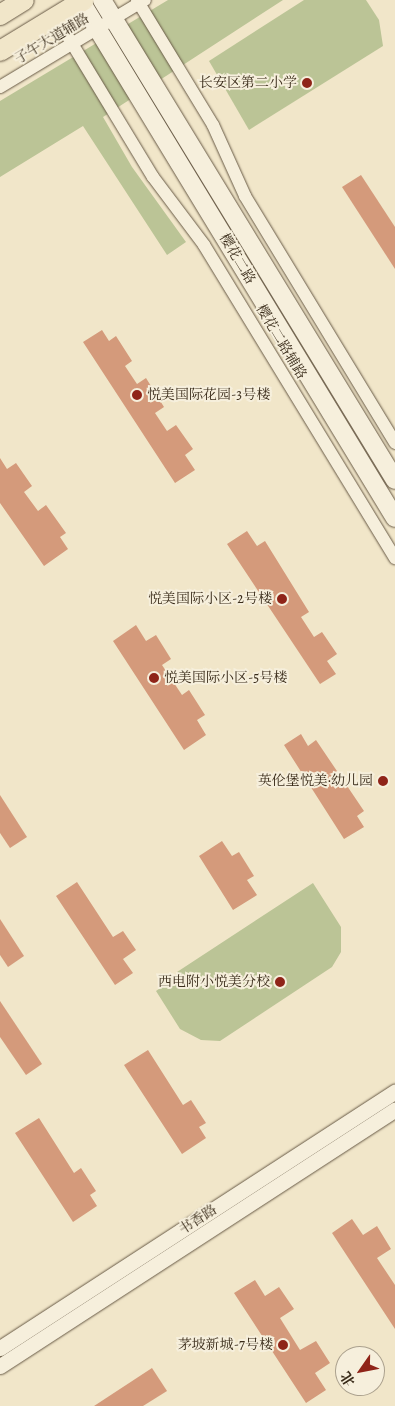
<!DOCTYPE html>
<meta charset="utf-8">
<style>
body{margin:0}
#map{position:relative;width:395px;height:1406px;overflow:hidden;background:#f1e6c9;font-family:Alegreya,"Noto Serif SC",serif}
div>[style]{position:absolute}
.green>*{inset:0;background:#bbc496}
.building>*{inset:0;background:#d49a7b}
.roads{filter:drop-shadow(0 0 1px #685a46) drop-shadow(0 0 1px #685a46)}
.minor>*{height:12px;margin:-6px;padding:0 6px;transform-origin:6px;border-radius:6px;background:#f6efdc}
.tertiary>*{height:15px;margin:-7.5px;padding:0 7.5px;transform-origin:7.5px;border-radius:7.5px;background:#f6efdc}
.secondary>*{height:18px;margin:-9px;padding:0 9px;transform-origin:9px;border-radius:9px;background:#f6efdc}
.primary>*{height:20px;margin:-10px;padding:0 10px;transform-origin:10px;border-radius:10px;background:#f1e6c9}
.dots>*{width:14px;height:14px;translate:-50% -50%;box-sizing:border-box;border:2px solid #f6efdc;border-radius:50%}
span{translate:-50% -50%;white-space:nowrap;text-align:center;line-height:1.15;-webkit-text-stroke:4px #f6efdc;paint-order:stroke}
.street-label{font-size:14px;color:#3a2c1a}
.poi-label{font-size:14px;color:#3a2c1a}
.right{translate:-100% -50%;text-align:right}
.left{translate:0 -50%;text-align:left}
.north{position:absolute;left:335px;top:1346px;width:50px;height:50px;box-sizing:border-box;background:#f6efdc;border:1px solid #aba18e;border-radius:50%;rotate:237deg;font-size:14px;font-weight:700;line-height:20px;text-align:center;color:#3a2c1a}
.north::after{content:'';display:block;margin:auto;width:18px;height:22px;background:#8f2418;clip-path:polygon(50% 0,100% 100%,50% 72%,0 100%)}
</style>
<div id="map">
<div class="green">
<i style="clip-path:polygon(168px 0,283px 0,103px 117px,132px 167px,186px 242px,167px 255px,83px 126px,0 177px,0 101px)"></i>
<i style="clip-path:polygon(304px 0,366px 0,379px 20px,383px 46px,249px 130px,209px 61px)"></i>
<i style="clip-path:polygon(313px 883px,341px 927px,341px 952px,332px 967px,220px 1041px,201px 1040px,180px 1029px,156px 991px,179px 975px,177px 972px)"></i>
</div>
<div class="building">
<i style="clip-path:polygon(361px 175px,395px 227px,395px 269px,342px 187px)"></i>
<i style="clip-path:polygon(102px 330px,109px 341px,116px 336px,132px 361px,125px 366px,137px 384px,146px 378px,164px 407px,155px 413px,167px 431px,176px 425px,193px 449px,185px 455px,195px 470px,175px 483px,83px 342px)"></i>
<i style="clip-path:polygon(0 458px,7px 469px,16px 463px,32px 486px,24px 492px,38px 511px,46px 505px,66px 533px,60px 537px,68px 549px,44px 566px,0 503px)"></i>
<i style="clip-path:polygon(247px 531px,257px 546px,265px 541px,309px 612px,301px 617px,314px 637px,322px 632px,337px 654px,327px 661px,336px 674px,320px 684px,227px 544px)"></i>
<i style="clip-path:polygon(136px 625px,146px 641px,156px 635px,171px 659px,162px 665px,182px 695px,189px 690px,205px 715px,197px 720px,206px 735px,184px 750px,113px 641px)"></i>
<i style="clip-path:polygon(301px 734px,308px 746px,316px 740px,364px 811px,357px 816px,364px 827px,344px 839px,284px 745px)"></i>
<i style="clip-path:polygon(0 795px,27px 837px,10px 848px,0 833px)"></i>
<i style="clip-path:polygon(222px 841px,232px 856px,239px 852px,254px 876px,247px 880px,257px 895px,233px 910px,199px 856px)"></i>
<i style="clip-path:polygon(77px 882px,113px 937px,123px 931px,136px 950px,123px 959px,133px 973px,115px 985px,56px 896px)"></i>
<i style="clip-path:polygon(0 919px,24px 956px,8px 967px,0 955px)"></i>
<i style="clip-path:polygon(0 1001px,42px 1064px,26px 1075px,0 1037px)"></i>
<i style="clip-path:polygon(148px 1050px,183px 1105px,191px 1100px,206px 1123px,199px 1127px,206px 1138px,182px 1154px,124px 1065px)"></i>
<i style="clip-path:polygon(39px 1118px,74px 1173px,81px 1168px,96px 1191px,90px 1195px,97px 1206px,73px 1222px,15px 1133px)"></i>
<i style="clip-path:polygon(352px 1219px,363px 1235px,377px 1226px,391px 1249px,377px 1258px,395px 1285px,395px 1329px,332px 1233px)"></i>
<i style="clip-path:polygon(255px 1280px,265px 1296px,279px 1287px,294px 1309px,280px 1318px,300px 1350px,316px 1341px,330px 1363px,315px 1373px,326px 1390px,306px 1403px,234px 1293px)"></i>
<i style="clip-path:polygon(152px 1368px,167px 1391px,143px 1406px,94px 1406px)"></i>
</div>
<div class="roads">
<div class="minor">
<i style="left:137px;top:0;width:146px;rotate:58.7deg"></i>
<i style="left:213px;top:125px;width:78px;rotate:65.7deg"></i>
<i style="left:245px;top:196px;width:289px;rotate:58.7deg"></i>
<i style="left:56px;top:17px;width:187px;rotate:58.8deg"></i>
<i style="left:153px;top:177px;width:85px;rotate:53.1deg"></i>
<i style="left:204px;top:245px;width:367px;rotate:58.6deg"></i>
<i style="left:0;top:87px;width:169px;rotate:-31deg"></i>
</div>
<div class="tertiary">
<i style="left:0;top:1348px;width:471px;rotate:-33deg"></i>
<i style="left:0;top:1366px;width:471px;rotate:-33deg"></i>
</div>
<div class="secondary">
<i style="left:80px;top:0;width:606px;rotate:58.7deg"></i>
<i style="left:102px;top:0;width:562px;rotate:58.6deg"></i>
</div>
<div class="primary">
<i style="left:0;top:15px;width:28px;rotate:-32deg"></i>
<i style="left:0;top:51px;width:98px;rotate:-31.3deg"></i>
</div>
</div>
<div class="dots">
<i style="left:307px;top:83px;background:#8f2418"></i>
<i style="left:137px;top:395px;background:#8f2418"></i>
<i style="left:282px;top:599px;background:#8f2418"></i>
<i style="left:154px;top:678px;background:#8f2418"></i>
<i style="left:383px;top:781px;background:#8f2418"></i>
<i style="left:280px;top:982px;background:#8f2418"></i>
<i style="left:283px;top:1345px;background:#8f2418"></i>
</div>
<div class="street-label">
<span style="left:52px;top:39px;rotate:-31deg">子午大道辅路</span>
<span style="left:237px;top:259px;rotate:59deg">樱花二路</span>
<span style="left:281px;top:342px;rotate:59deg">樱花二路辅路</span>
<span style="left:198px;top:1220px;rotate:-33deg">书香路</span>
</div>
<div class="poi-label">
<span class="right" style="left:297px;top:83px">长安区第二小学</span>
<span class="left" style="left:147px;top:395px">悦美国际花园-3号楼</span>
<span class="right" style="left:272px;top:599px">悦美国际小区-2号楼</span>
<span class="left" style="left:164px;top:678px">悦美国际小区-5号楼</span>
<span class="right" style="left:373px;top:781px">英伦堡悦美·幼儿园</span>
<span class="right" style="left:270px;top:982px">西电附小悦美分校</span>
<span class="right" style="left:273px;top:1345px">茅坡新城-7号楼</span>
</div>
<div class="north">北</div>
</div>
